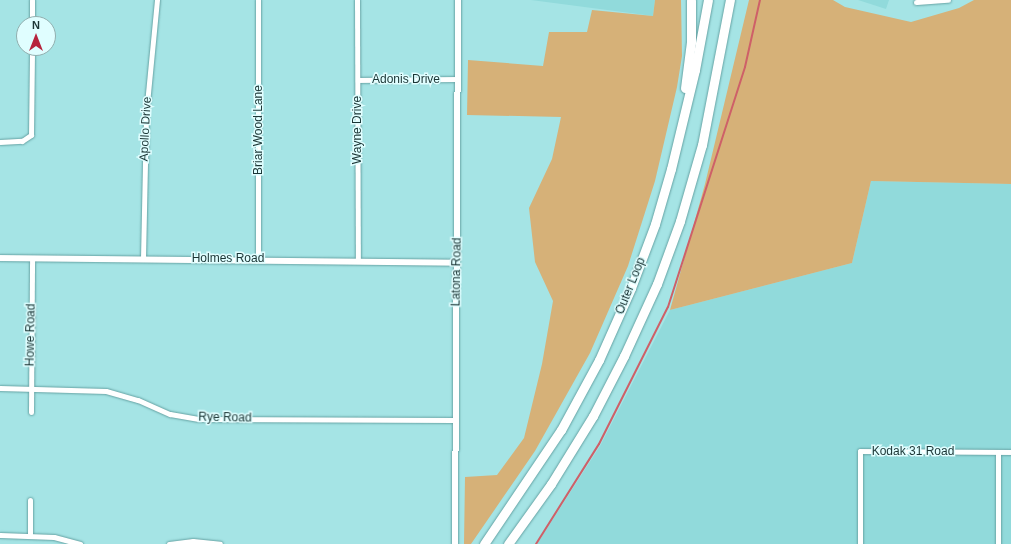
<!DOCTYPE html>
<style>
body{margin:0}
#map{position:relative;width:1011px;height:544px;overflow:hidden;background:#a5e4e5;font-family:Helvetica,sans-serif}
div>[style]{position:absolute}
.built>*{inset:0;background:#91dadb}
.green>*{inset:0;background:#d6b178}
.stream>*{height:2px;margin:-1px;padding:0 1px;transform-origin:1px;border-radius:1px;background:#ce6068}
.roads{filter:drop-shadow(0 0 1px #65a2a3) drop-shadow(0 0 1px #65a2a3)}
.minor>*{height:5px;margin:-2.5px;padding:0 2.5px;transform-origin:2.5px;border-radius:2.5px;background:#fff}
.tertiary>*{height:6px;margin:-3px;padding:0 3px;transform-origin:3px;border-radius:3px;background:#fff}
.motorway>*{height:9px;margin:-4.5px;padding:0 4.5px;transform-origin:4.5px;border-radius:4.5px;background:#fff}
span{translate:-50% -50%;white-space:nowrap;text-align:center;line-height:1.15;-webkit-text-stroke:3px #e0feff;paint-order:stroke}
.street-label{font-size:12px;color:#1b3535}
.north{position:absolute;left:16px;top:16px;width:40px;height:40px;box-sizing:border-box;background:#e0feff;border:1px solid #91aeae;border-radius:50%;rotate:0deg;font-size:11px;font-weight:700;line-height:16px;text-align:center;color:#1b3535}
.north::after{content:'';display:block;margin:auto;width:14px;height:18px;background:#b6243d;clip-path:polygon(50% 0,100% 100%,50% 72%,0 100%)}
</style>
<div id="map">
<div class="built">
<i style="clip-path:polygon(531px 0,655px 0,653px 16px)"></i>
<i style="clip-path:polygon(858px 0,889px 0,886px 9px)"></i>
<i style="clip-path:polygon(871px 181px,1011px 184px,1011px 544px,537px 544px,600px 446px,670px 310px,852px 263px)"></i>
</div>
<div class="green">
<i style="clip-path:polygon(655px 0,681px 0,682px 56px,677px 87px,655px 181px,628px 266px,590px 353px,535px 451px,471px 544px,464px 544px,465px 477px,497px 475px,524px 438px,542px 364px,553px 301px,535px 262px,529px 208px,552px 159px,561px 117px,467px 115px,468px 60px,543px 66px,549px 32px,587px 32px,592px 10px,653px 16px)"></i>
<i style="clip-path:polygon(749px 0,833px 0,845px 7px,911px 22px,959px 8px,974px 0,1011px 0,1011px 184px,871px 181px,852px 263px,670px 310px,705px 184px)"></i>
</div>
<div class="stream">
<i style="left:536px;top:544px;width:118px;rotate:-57.8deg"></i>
<i style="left:599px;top:444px;width:153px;rotate:-63.3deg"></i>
<i style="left:668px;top:307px;width:252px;rotate:-72.2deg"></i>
<i style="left:745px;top:67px;width:69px;rotate:-77.4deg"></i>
</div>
<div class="roads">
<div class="minor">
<i style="left:32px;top:0;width:24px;rotate:90deg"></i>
<i style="left:258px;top:0;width:259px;rotate:90deg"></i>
<i style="left:357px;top:0;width:260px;rotate:89.8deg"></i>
<i style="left:916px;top:2px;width:32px;rotate:-4deg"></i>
<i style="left:358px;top:80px;width:97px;rotate:-0.6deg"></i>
<i style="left:0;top:142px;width:22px;rotate:-3deg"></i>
<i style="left:22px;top:141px;width:11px;rotate:-34deg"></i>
<i style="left:31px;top:135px;width:87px;rotate:-89.3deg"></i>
<i style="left:143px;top:259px;width:145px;rotate:-88.8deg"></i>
<i style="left:146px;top:114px;width:115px;rotate:-84.5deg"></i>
<i style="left:0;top:388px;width:106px;rotate:1.6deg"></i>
<i style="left:106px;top:391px;width:33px;rotate:16deg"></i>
<i style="left:138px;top:400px;width:35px;rotate:24deg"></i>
<i style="left:170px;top:414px;width:29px;rotate:10deg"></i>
<i style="left:199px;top:419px;width:256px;rotate:0.2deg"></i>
<i style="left:31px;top:412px;width:153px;rotate:-89.6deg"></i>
<i style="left:998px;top:452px;width:92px;rotate:90deg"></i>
<i style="left:0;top:535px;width:54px;rotate:2.1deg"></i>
<i style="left:54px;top:537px;width:27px;rotate:15deg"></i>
<i style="left:30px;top:535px;width:35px;rotate:-90deg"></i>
<i style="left:169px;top:544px;width:24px;rotate:-7deg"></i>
<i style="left:193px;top:541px;width:27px;rotate:6deg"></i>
<i style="left:860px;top:544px;width:93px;rotate:-90deg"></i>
<i style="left:860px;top:451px;width:151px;rotate:0.4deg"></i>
</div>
<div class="tertiary">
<i style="left:0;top:258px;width:457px;rotate:0.6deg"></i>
<i style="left:455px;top:544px;width:544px;rotate:-89.68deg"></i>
</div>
<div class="motorway">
<i style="left:685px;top:88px;width:46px;rotate:-82.6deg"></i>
<i style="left:691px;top:42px;width:42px;rotate:-90deg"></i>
<i style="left:484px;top:544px;width:138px;rotate:-56deg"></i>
<i style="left:561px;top:430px;width:80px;rotate:-61.5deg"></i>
<i style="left:599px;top:360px;width:79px;rotate:-66deg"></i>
<i style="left:631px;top:288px;width:68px;rotate:-69.4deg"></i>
<i style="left:655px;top:224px;width:57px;rotate:-73.8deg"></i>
<i style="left:671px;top:169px;width:102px;rotate:-76.4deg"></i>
<i style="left:695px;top:70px;width:71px;rotate:-79.5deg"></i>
<i style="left:508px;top:544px;width:74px;rotate:-54.4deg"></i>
<i style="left:551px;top:484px;width:80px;rotate:-58.3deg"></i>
<i style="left:593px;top:416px;width:68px;rotate:-62.7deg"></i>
<i style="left:624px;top:356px;width:79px;rotate:-65.4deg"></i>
<i style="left:657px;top:284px;width:67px;rotate:-69.9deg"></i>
<i style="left:680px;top:221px;width:79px;rotate:-73.9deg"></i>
<i style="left:702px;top:145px;width:148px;rotate:-79.1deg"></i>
</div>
</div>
<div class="street-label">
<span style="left:406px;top:80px">Adonis Drive</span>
<span style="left:146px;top:129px;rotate:-87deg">Apollo Drive</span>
<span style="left:259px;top:130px;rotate:-90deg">Briar Wood Lane</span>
<span style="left:358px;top:130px;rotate:-90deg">Wayne Drive</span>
<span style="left:228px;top:259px">Holmes Road</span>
<span style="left:457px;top:272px;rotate:-89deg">Latona Road</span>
<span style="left:631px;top:286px;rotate:-68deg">Outer Loop</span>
<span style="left:31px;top:335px;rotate:-89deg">Howe Road</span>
<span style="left:225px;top:418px;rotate:1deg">Rye Road</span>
<span style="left:913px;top:452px">Kodak 31 Road</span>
</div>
<div class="north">N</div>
</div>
